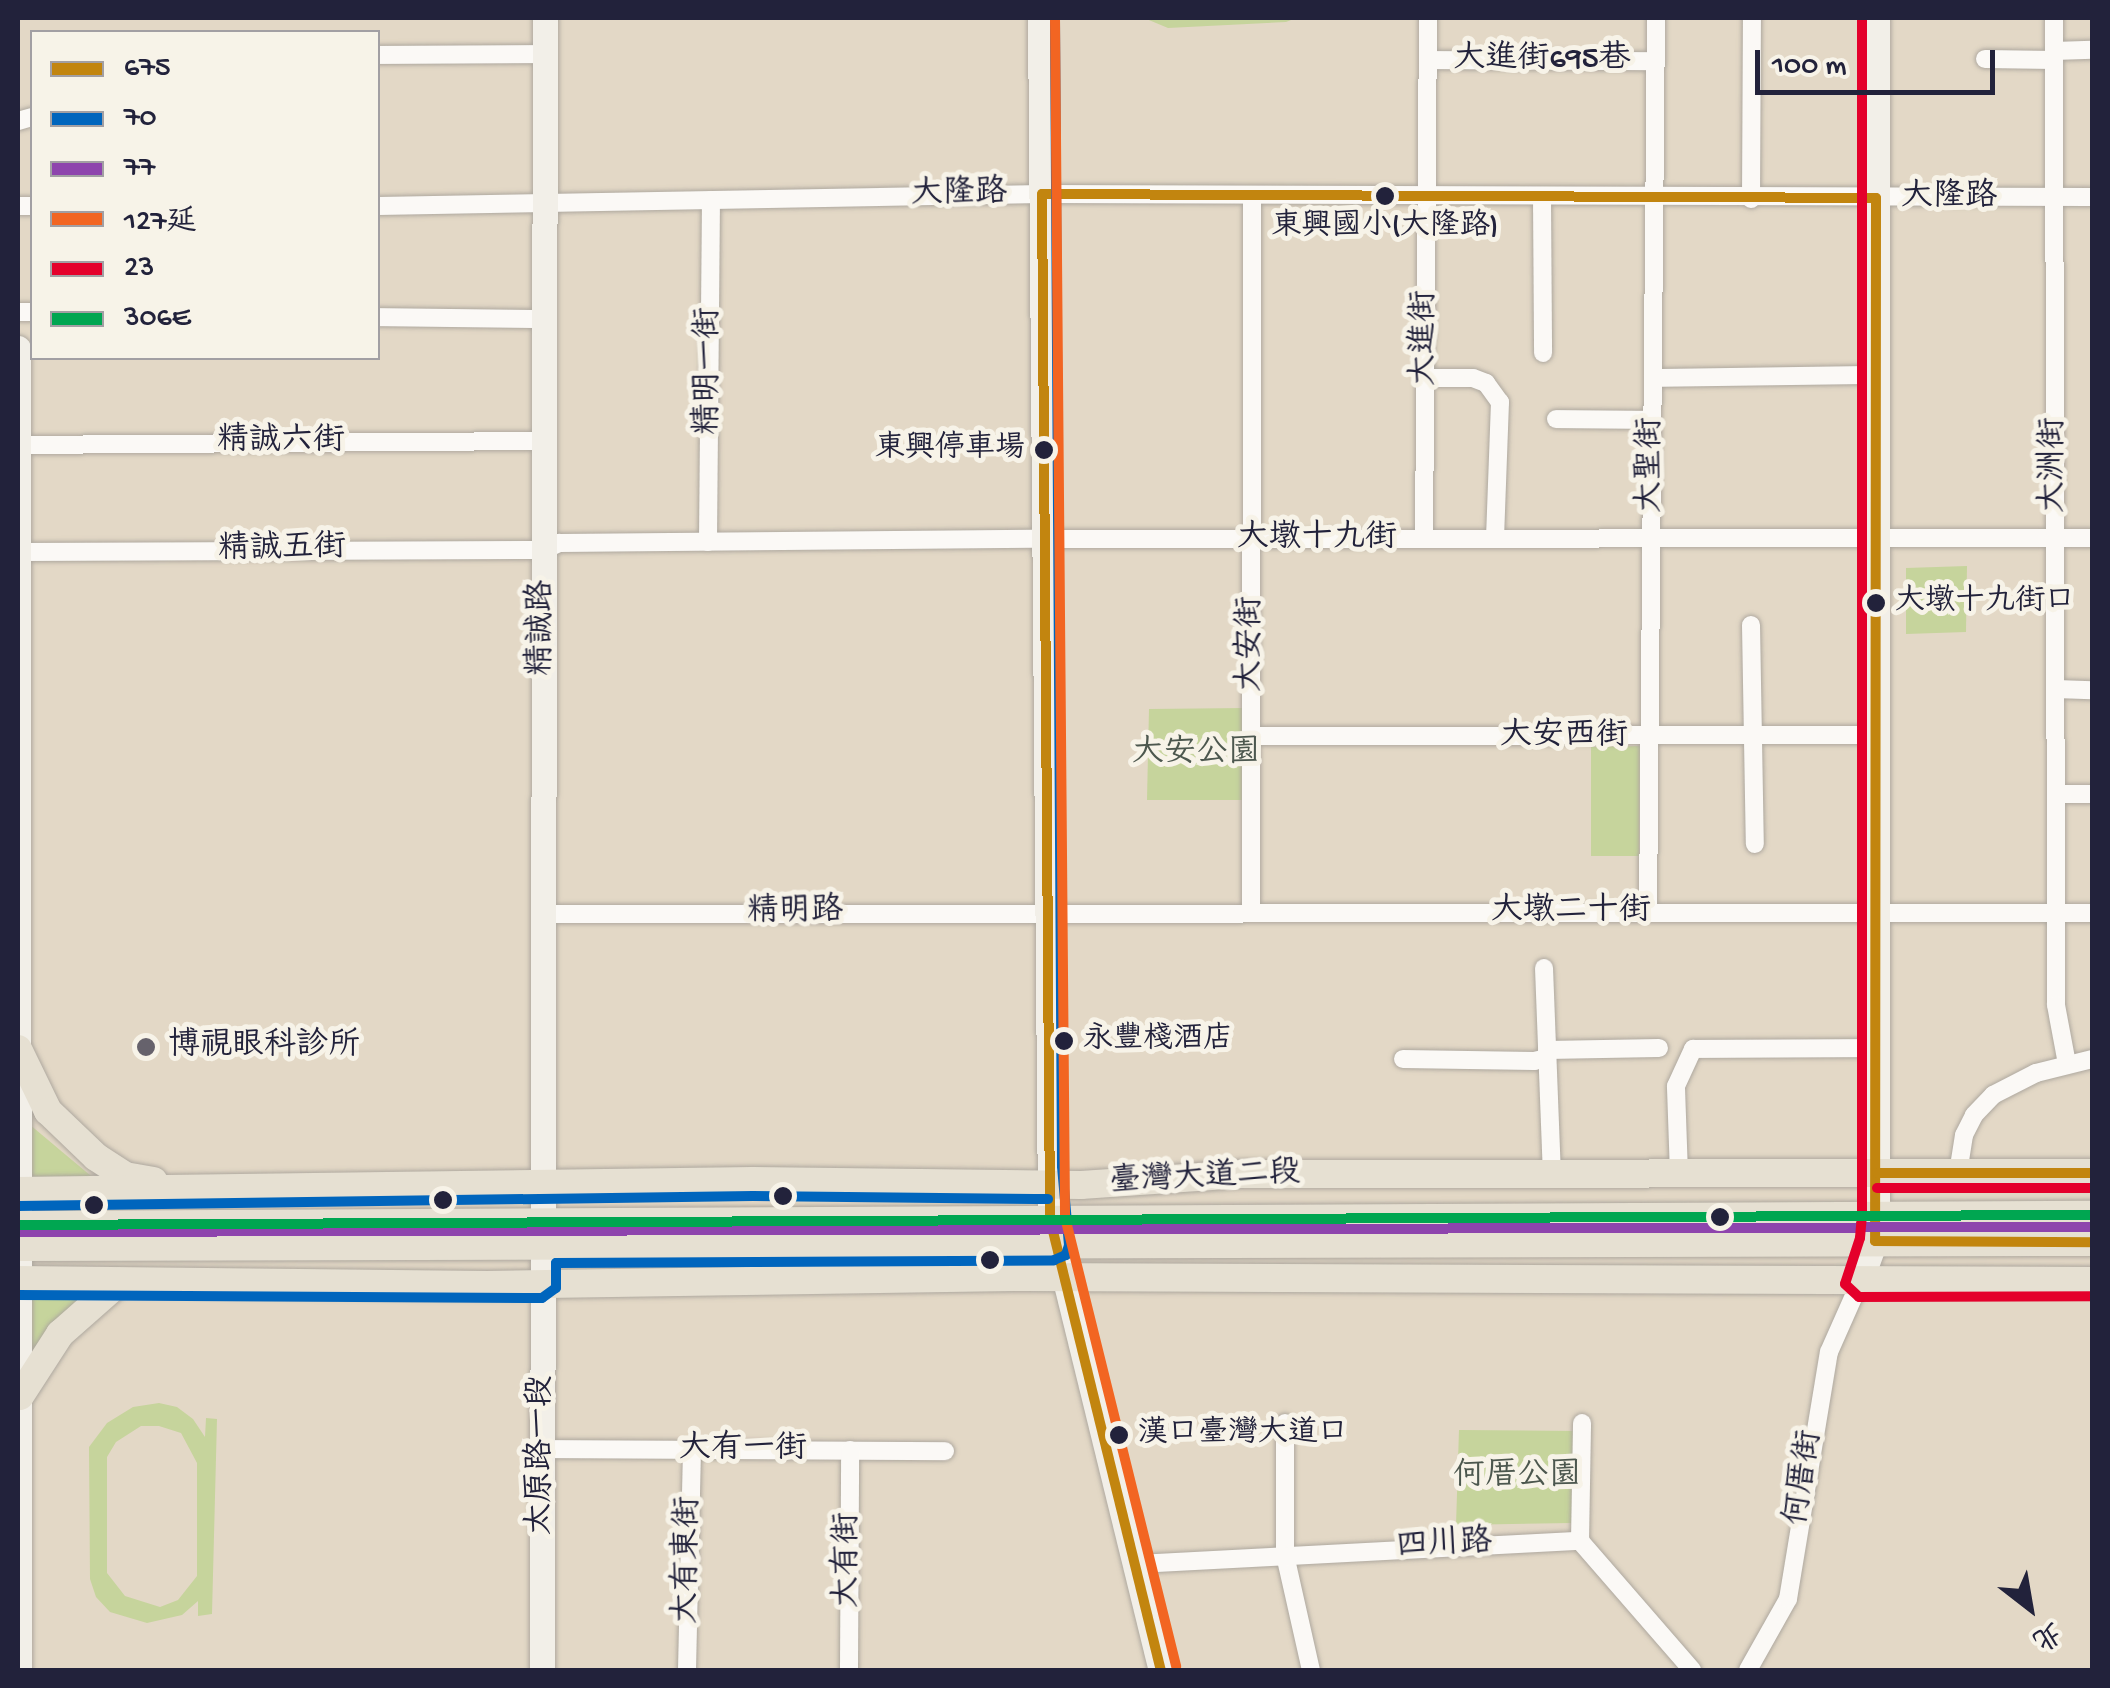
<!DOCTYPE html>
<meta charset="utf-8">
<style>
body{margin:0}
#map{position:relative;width:2110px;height:1688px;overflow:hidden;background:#e3d8c6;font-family:"Gochi Hand","LXGW WenKai TC",sans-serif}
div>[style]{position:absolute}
.green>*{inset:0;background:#c6d49c}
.roads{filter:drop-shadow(0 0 2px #aea89f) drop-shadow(0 0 2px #aea89f)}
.street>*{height:18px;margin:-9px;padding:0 9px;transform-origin:9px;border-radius:9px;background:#fbf9f6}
.secondary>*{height:25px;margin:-12.5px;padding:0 12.5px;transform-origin:12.5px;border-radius:12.5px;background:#f2efe8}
.primary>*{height:28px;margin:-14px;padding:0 14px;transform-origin:14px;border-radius:14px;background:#e6e0d2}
.bus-1>*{height:10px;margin:-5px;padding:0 5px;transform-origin:5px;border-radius:5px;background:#c2850f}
.bus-2>*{height:10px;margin:-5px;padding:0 5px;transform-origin:5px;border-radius:5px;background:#0065bd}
.bus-3>*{height:10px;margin:-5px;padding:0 5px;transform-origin:5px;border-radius:5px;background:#8e44ad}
.bus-4>*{height:10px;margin:-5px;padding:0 5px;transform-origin:5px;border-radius:5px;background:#f26522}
.bus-5>*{height:10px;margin:-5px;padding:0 5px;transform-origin:5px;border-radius:5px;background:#e4002b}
.bus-6>*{height:10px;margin:-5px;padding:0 5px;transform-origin:5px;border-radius:5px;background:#00a651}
.dots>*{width:28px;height:28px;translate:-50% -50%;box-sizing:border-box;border:5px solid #f7f3e8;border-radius:50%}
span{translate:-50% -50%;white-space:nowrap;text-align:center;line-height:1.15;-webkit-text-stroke:10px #f7f3e8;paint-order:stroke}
.bus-label{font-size:30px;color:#22223b}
.right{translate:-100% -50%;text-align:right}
.left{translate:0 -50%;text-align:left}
.street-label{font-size:32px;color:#22223b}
.park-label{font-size:32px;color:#4c574e}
.poi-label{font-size:32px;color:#22223b}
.frame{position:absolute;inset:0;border:20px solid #22223b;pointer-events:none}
.legend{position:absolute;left:30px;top:30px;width:350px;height:330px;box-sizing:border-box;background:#f7f3e8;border:2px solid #a29fa3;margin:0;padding:12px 18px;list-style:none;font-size:30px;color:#22223b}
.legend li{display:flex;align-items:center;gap:20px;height:50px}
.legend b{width:50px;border:2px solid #a29fa3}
.north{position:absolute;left:1980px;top:1558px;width:100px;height:100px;-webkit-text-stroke:8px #f7f3e8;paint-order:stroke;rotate:149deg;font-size:28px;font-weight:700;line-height:40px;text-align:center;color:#22223b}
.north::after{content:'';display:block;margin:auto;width:35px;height:45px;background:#22223b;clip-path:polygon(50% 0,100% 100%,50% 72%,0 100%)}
.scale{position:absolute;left:1755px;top:50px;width:240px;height:45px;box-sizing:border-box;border:5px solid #22223b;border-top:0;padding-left:12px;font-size:30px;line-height:35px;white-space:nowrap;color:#22223b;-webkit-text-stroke:8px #f7f3e8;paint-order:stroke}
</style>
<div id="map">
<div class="green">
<i style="clip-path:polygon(1144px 18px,1143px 18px,1296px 18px,1286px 22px,1168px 28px)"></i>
<i style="clip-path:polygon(1967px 566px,1966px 632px,1906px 634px,1906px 568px)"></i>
<i style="clip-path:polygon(1245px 708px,1243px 800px,1147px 800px,1149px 709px)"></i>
<i style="clip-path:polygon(1640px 746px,1639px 856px,1591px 856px,1591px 747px)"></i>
<i style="clip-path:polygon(23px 1119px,103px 1186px,25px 1185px)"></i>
<i style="clip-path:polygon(28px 1285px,128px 1288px,27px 1385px)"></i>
<i style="clip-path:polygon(evenodd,159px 1403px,177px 1407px,193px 1419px,205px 1437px,206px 1418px,217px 1419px,212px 1614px,198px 1616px,198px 1601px,182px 1615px,147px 1623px,110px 1612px,96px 1597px,90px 1579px,89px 1447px,107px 1423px,133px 1407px,159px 1403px,141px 1426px,159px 1426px,181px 1433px,197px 1463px,197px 1576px,178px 1600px,160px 1607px,125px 1596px,107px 1573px,107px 1457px,116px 1442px,141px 1426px)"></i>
<i style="clip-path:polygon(1459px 1430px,1577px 1431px,1572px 1523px,1456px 1525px)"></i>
</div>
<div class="roads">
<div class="street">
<i style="left:2054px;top:18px;width:987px;rotate:89.88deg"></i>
<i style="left:2056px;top:1005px;width:60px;rotate:79.4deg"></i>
<i style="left:2054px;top:51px;width:38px;rotate:-2deg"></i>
<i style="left:378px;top:55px;width:167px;rotate:-0.3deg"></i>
<i style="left:1985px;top:59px;width:69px;rotate:0.8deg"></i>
<i style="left:1428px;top:60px;width:227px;rotate:0.3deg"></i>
<i style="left:18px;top:121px;width:15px;rotate:-16deg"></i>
<i style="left:1542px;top:198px;width:155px;rotate:89.6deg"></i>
<i style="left:1751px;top:199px;width:181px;rotate:-89.7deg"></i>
<i style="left:18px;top:206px;width:14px"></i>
<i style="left:378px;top:206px;width:664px;rotate:-1.04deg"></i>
<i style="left:1042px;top:194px;width:1050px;rotate:0.16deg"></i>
<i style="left:18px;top:312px;width:14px"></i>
<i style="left:378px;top:317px;width:167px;rotate:0.7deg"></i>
<i style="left:1425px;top:378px;width:48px"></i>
<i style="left:1473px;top:378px;width:14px;rotate:21deg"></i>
<i style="left:1486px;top:383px;width:24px;rotate:54deg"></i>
<i style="left:1500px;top:402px;width:137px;rotate:92.1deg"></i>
<i style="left:1653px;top:378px;width:222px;rotate:-0.8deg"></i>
<i style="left:1556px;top:419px;width:96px;rotate:0.6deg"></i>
<i style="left:19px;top:445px;width:525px;rotate:-0.44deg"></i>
<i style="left:1424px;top:538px;width:520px;rotate:-89.56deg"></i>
<i style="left:708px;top:542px;width:342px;rotate:-89.5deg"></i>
<i style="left:21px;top:552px;width:523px;rotate:-0.22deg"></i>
<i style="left:544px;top:550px;width:17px;rotate:-25deg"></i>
<i style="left:559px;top:543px;width:483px;rotate:-0.5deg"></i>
<i style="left:1042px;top:539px;width:1050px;rotate:-0.05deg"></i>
<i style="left:1751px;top:625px;width:219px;rotate:89deg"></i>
<i style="left:2056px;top:689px;width:36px;rotate:2deg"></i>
<i style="left:1252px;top:736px;width:623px;rotate:-0.09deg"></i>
<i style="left:2056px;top:794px;width:36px"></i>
<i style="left:1251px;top:911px;width:715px;rotate:-89.92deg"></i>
<i style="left:1648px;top:913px;width:895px;rotate:-89.49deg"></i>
<i style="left:541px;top:914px;width:1551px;rotate:-0.04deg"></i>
<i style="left:1544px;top:968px;width:206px;rotate:87.8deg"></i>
<i style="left:1547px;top:1050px;width:112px;rotate:-1deg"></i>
<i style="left:1403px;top:1059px;width:131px;rotate:0.9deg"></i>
<i style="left:1534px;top:1061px;width:13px;rotate:-13deg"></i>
<i style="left:1958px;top:1173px;width:38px;rotate:-81deg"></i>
<i style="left:1964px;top:1135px;width:22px;rotate:-63deg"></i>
<i style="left:1974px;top:1115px;width:28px;rotate:-46deg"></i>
<i style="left:1993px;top:1095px;width:48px;rotate:-27.1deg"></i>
<i style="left:2036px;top:1073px;width:58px;rotate:-14deg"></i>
<i style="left:1679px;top:1174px;width:88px;rotate:-92deg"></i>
<i style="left:1676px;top:1086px;width:41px;rotate:-65.3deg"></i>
<i style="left:1693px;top:1049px;width:184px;rotate:-0.3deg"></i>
<i style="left:1285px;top:1423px;width:132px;rotate:90deg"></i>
<i style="left:1285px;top:1555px;width:118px;rotate:77.3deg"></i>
<i style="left:542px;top:1449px;width:403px;rotate:0.3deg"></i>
<i style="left:1580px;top:1541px;width:118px;rotate:-89deg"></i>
<i style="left:1137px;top:1564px;width:444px;rotate:-3deg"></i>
<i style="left:1580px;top:1541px;width:171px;rotate:49deg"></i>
<i style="left:687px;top:1670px;width:220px;rotate:-88.7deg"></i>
<i style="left:849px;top:1670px;width:220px;rotate:-89.7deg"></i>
<i style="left:1748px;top:1670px;width:81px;rotate:-60.6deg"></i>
<i style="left:1788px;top:1599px;width:250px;rotate:-80.6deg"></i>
<i style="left:1829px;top:1352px;width:77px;rotate:-66.1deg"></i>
</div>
<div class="secondary">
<i style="left:1040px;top:18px;width:1201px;rotate:89.52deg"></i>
<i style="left:1050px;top:1219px;width:464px;rotate:76.2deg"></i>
<i style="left:18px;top:348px;width:1322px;rotate:89.96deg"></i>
<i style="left:1860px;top:1282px;width:44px;rotate:-69.9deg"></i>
<i style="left:1875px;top:1241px;width:25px;rotate:-85deg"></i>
<i style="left:1877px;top:1216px;width:1198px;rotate:-90deg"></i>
<i style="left:542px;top:1670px;width:1652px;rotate:-89.9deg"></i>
</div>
<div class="primary">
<i style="left:18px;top:1049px;width:69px;rotate:64.2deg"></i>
<i style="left:48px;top:1111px;width:66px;rotate:43.8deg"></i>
<i style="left:96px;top:1157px;width:35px;rotate:33deg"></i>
<i style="left:125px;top:1176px;width:29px;rotate:10deg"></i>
<i style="left:18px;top:1191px;width:735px;rotate:-0.78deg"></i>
<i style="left:753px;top:1181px;width:328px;rotate:0.7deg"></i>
<i style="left:1081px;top:1185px;width:160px;rotate:-3.9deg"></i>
<i style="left:1241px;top:1174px;width:851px;rotate:-0.07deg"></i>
<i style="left:18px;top:1225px;width:2074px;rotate:-0.28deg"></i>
<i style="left:18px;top:1247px;width:2074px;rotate:-0.14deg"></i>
<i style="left:18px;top:1280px;width:469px;rotate:0.6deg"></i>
<i style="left:487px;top:1285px;width:527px;rotate:-0.87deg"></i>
<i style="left:1014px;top:1277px;width:1078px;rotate:0.21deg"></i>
<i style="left:20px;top:1396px;width:74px;rotate:-57.2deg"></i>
<i style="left:60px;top:1334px;width:79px;rotate:-41.4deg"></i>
</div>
</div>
<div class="bus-1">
<i style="left:1042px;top:194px;width:1025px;rotate:89.55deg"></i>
<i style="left:1050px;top:1219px;width:464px;rotate:76.2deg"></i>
<i style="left:1042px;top:194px;width:834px;rotate:0.27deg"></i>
<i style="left:1876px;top:198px;width:1043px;rotate:90.05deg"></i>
<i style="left:1875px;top:1241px;width:217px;rotate:0.3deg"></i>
<i style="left:1877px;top:1173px;width:215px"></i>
</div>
<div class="bus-2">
<i style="left:18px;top:1206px;width:735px;rotate:-0.78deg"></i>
<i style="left:753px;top:1196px;width:295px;rotate:0.6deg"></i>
<i style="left:18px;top:1295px;width:524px;rotate:0.33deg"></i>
<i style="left:542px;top:1298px;width:17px;rotate:-36deg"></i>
<i style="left:556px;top:1288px;width:25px;rotate:-90deg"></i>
<i style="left:556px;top:1263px;width:498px;rotate:-0.3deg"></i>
<i style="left:1054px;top:1260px;width:13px;rotate:-23deg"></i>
<i style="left:1066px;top:1255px;width:10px;rotate:-73deg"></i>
<i style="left:1069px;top:1245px;width:79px;rotate:-95.1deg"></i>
<i style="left:1062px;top:1166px;width:1148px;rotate:-90.35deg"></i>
</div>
<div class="bus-3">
<i style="left:18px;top:1232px;width:2074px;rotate:-0.14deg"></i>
</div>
<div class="bus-4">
<i style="left:1055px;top:18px;width:1199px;rotate:89.52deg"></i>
<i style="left:1065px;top:1217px;width:463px;rotate:76.1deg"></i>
</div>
<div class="bus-5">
<i style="left:1862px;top:18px;width:1197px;rotate:90deg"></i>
<i style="left:1862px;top:1215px;width:23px;rotate:95deg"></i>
<i style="left:1860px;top:1238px;width:48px;rotate:108.1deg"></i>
<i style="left:1845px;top:1284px;width:19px;rotate:43deg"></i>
<i style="left:1859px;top:1297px;width:233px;rotate:-0.2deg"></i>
<i style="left:1877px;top:1188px;width:215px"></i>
</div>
<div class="bus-6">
<i style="left:18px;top:1225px;width:2074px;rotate:-0.28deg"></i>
</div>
<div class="dots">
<i style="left:1385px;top:196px;background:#22223b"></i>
<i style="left:1044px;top:450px;background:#22223b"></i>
<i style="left:1876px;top:603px;background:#22223b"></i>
<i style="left:1064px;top:1041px;background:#22223b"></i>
<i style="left:146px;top:1047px;background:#66626c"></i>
<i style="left:783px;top:1196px;background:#22223b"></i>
<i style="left:443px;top:1200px;background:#22223b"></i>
<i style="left:94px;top:1205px;background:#22223b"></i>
<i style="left:1720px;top:1217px;background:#22223b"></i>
<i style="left:990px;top:1260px;background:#22223b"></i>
<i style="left:1119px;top:1435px;background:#22223b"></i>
</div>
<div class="bus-label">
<span style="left:1385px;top:228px">東興國小(大隆路)</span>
<span class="right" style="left:1025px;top:450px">東興停車場</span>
<span class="left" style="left:1895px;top:603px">大墩十九街口</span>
<span class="left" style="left:1083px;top:1041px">永豐棧酒店</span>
<span class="left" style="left:1138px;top:1435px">漢口臺灣大道口</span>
</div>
<div class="street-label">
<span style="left:1542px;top:60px">大進街695巷</span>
<span style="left:959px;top:195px;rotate:-1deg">大隆路</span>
<span style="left:1949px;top:198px">大隆路</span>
<span style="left:1426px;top:338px;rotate:-90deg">大進街</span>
<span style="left:710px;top:371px;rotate:-90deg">精明一街</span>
<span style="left:281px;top:442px">精誠六街</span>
<span style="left:1652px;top:465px;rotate:-90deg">大聖街</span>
<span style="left:2055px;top:465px;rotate:-90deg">大洲街</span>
<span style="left:1317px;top:539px">大墩十九街</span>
<span style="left:282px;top:550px;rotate:-1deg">精誠五街</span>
<span style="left:543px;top:628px;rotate:-90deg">精誠路</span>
<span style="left:1252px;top:644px;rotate:-90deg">大安街</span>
<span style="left:1564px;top:737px">大安西街</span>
<span style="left:1571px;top:912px">大墩二十街</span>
<span style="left:795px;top:913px;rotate:-1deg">精明路</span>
<span style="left:1205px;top:1179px;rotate:-3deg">臺灣大道二段</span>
<span style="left:743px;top:1450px">大有一街</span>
<span style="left:542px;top:1455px;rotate:-90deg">太原路一段</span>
<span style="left:1805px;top:1478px;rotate:-81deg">何厝街</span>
<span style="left:1444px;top:1546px;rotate:-3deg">四川路</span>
<span style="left:689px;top:1560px;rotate:-89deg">大有東街</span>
<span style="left:849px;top:1560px;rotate:-90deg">大有街</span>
</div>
<div class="park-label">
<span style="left:1196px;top:754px">大安公園</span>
<span style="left:1517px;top:1477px">何厝公園</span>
</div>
<div class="poi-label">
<span class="left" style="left:168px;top:1047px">博視眼科診所</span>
</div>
<div class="frame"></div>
<ul class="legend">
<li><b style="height:12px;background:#c2850f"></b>675</li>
<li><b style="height:12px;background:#0065bd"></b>70</li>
<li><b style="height:12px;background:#8e44ad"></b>77</li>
<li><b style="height:12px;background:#f26522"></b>127延</li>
<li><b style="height:12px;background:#e4002b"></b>23</li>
<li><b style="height:12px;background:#00a651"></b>306E</li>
</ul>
<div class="north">北</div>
<div class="scale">100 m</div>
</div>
